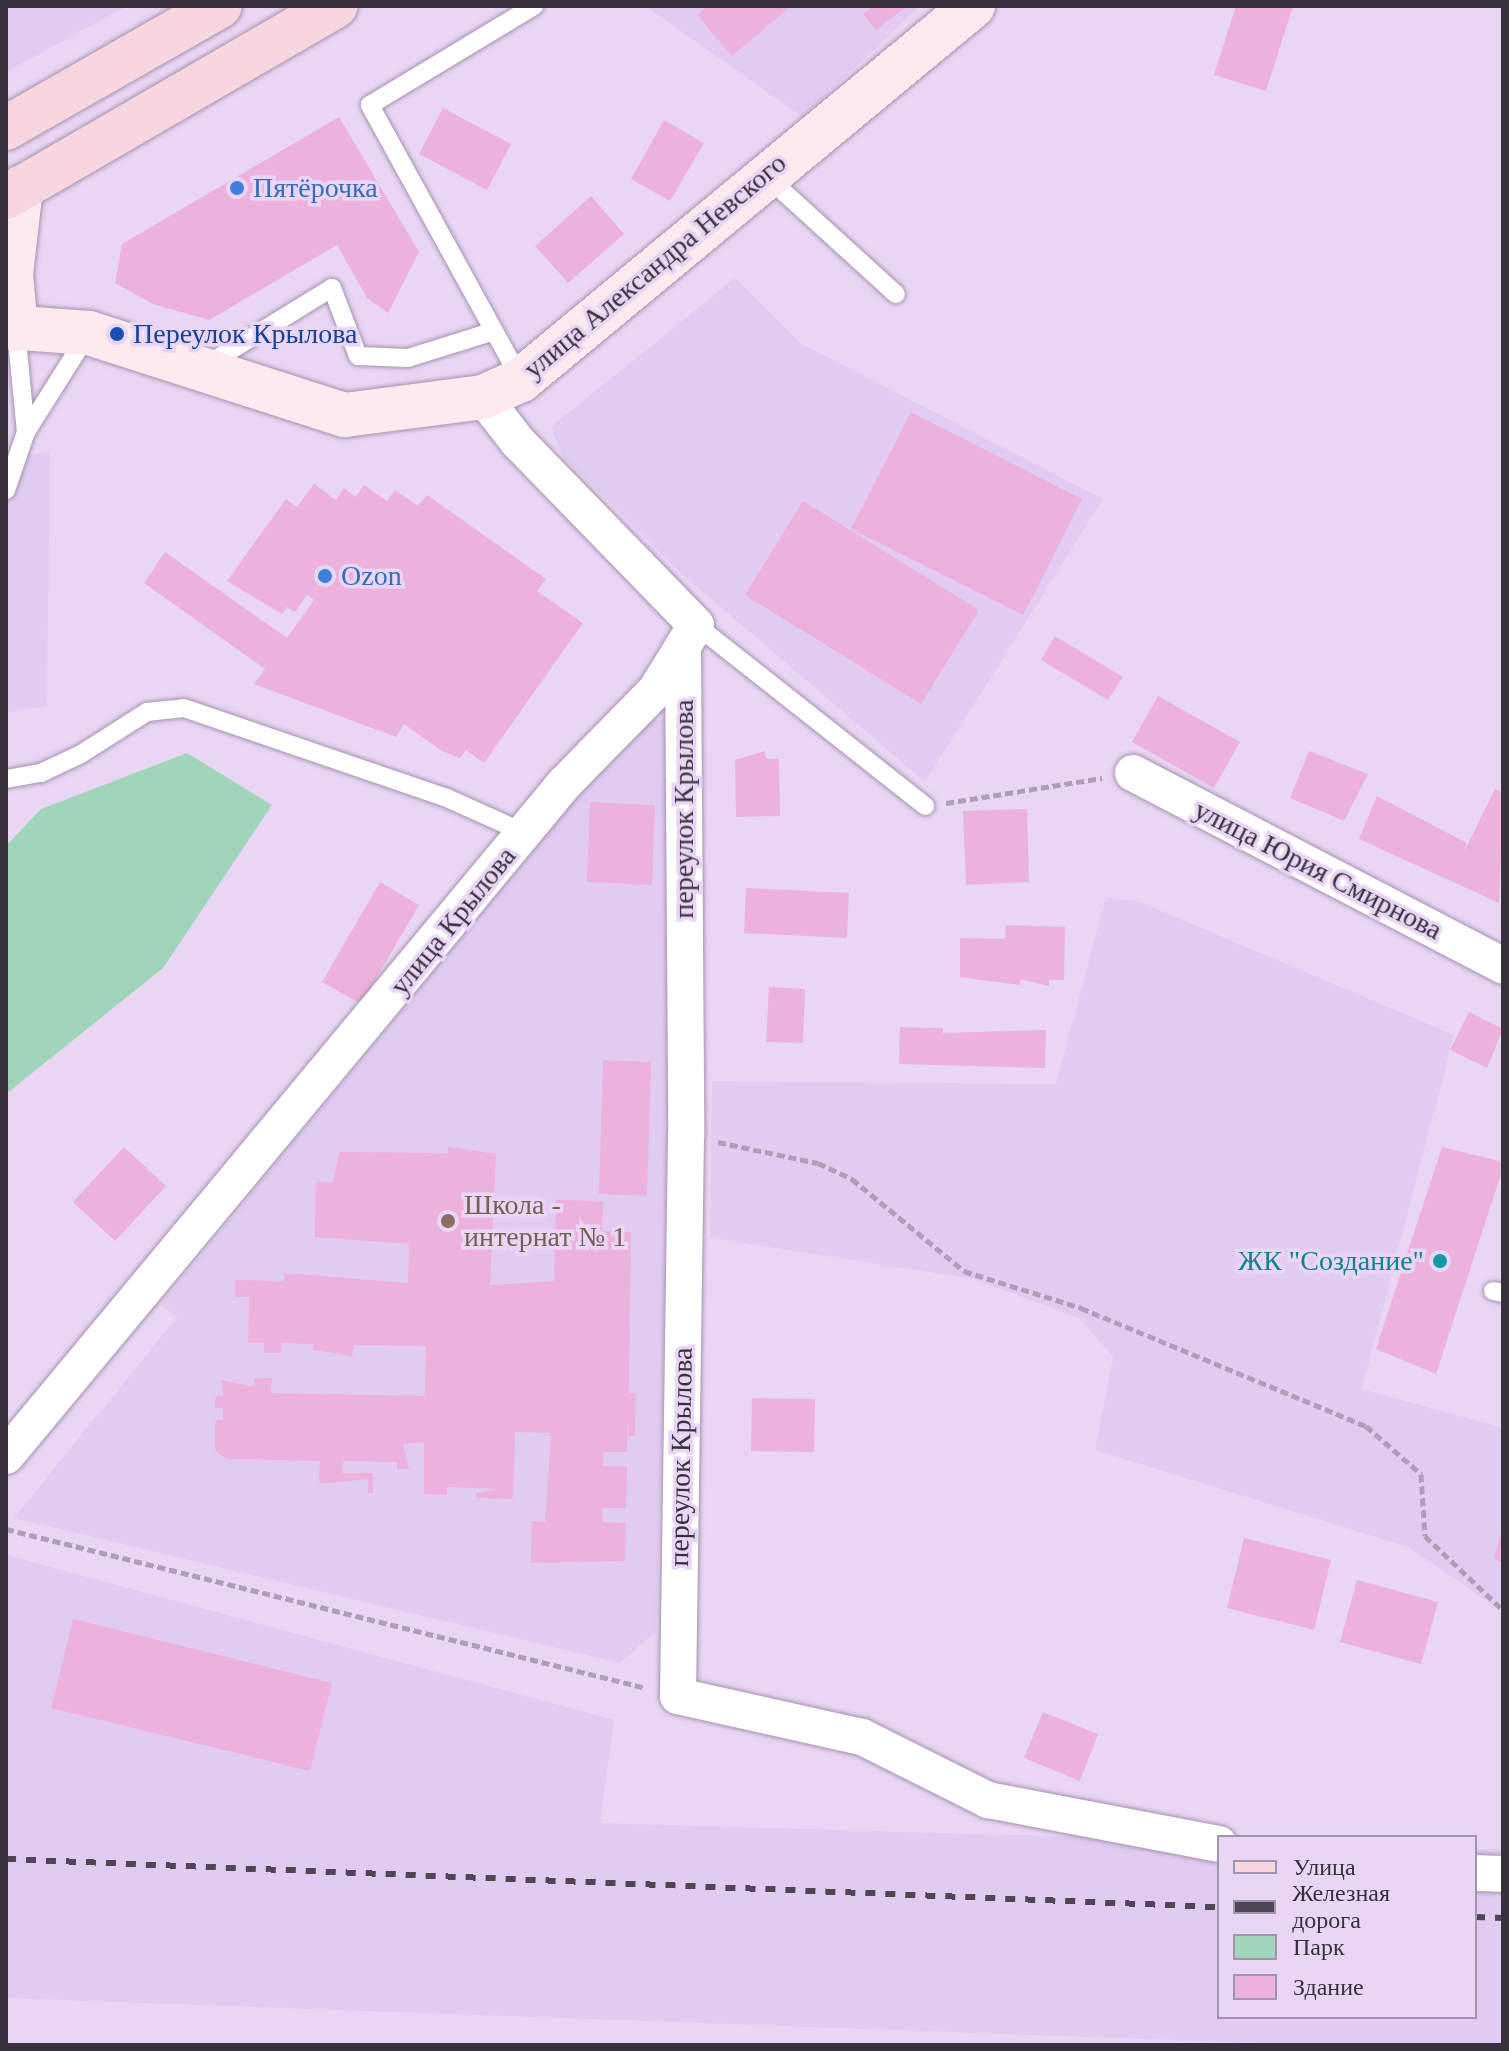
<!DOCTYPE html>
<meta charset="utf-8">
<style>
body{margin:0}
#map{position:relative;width:1509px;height:2051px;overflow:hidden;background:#e9d6f4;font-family:"Times New Roman",serif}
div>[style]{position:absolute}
.built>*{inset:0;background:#e2cbf0}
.green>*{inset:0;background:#a1d5b9}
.building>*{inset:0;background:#ecb1dd}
.path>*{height:5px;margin-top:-2.5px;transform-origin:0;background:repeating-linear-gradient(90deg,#ae9fb7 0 8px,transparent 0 12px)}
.roads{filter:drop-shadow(0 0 2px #a493af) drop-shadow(0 0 2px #a493af)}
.lane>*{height:18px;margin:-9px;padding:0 9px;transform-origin:9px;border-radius:9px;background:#fff}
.street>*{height:36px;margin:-18px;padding:0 18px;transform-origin:18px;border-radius:18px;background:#fff}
.secondary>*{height:44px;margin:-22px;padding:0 22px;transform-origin:22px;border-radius:22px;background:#fceaee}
.primary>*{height:44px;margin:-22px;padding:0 22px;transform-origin:22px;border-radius:22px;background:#f8d6dd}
.rail>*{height:6px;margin-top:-3px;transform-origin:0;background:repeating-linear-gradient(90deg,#4e4654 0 10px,transparent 0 20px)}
.dots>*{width:22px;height:22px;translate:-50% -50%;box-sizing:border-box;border:4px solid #e9d6f4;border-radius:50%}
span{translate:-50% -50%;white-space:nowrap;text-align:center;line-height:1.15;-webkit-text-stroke:7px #e9d6f4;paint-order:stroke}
.shop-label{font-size:28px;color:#366cbe}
.left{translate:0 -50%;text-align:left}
.street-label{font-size:28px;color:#38313d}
.transit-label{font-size:28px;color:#164399}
.education-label{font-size:28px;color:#785e54}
.culture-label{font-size:28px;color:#0d838f}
.right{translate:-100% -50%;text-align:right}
.frame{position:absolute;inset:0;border:8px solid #38313d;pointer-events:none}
.legend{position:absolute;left:1217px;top:1835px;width:260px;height:184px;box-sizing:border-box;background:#e9d6f4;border:2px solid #a294ab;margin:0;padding:10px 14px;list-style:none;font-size:24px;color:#38313d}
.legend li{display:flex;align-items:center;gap:16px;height:40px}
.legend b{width:40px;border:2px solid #a294ab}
</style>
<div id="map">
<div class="built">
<i style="clip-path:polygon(6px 6px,127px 6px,6px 72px)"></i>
<i style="clip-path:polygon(645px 6px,920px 6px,803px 117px)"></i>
<i style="clip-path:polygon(735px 278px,800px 343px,1103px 499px,925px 782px,683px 575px,563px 457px,551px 427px)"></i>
<i style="clip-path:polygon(50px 453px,47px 706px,6px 713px,6px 456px)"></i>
<i style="clip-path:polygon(680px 715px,656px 1631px,620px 1663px,14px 1518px,177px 1317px,160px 1305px,570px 806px,642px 724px)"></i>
<i style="clip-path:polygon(1106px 897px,1140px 902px,1454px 1035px,1362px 1389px,1503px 1428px,1503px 1612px,1408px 1547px,1095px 1450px,1113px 1357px,1079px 1318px,973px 1279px,710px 1238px,712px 1081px,1056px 1084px)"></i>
<i style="clip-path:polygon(6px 1555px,614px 1720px,600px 1823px,1219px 1841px,1219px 2017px,1475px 2017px,1475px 1849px,1503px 1849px,1503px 2045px,1311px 2045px,6px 1998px)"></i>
</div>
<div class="green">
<i style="clip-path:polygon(187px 753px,272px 805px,163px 968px,6px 1094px,6px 846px,41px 809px)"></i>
</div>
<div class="building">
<i style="clip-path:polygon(707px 6px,791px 6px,732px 56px,697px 15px)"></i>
<i style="clip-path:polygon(873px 6px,907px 6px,876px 30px,863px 14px)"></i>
<i style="clip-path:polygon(1236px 6px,1293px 6px,1266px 91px,1214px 75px)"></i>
<i style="clip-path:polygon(443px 108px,511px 144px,487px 190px,419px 154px)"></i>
<i style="clip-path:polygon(339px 117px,419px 252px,388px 313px,367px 298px,337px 245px,209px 320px,153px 304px,115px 283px,122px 244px)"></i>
<i style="clip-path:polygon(664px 120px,704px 143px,670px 201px,631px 179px)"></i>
<i style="clip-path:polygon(591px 196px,624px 234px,568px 283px,535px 246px)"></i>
<i style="clip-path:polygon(911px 412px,1082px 499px,1023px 615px,851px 529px)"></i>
<i style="clip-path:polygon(314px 484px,336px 500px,344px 488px,356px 497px,364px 485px,387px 501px,395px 490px,418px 506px,427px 495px,546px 579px,537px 591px,583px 623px,484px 763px,466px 750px,460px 758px,442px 751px,404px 724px,396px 737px,254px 684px,265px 669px,144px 583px,165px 552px,287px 638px,314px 600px,307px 595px,295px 612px,287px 607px,282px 614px,227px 581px,286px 499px,297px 507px)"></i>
<i style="clip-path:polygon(803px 501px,979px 610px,921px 704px,745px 595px)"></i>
<i style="clip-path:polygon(1055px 636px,1123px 677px,1108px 700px,1041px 660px)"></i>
<i style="clip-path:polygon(1158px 696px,1240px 742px,1214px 788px,1132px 742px)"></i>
<i style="clip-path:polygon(765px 751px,766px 759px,779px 759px,780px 816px,736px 817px,735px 760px)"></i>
<i style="clip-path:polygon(1309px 751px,1368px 774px,1344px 821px,1290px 798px)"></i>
<i style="clip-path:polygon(1495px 789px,1503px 793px,1499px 903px,1359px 839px,1377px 796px,1467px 843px,1463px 854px)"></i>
<i style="clip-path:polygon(590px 802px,655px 805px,652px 885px,587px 882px)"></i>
<i style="clip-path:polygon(1027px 809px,1029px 882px,966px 885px,963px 811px)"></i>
<i style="clip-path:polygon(380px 882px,419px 905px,361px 1004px,322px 982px)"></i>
<i style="clip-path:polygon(746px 888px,849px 893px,847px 938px,744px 933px)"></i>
<i style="clip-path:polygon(1006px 925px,1065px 927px,1064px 980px,1049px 980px,1049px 986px,1020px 979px,1020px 985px,960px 977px,960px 938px,1005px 939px)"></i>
<i style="clip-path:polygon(769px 987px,805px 989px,803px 1043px,766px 1042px)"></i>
<i style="clip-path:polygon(1469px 1012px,1503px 1029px,1487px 1068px,1450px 1050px)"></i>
<i style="clip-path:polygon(900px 1027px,943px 1028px,943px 1033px,1046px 1030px,1045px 1068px,899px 1064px)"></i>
<i style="clip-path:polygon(603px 1060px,651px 1062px,647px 1196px,599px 1194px)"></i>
<i style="clip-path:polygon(124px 1147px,166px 1186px,115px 1241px,73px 1202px)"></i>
<i style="clip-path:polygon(448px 1147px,496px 1154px,490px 1285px,554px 1281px,556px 1200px,603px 1201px,602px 1231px,631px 1232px,629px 1393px,636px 1393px,635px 1436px,629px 1436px,628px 1420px,627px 1452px,603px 1452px,603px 1466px,627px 1466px,626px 1508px,602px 1508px,602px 1522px,626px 1523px,625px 1561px,531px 1563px,532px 1521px,545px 1522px,551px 1433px,515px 1432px,513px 1499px,476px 1498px,476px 1493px,499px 1489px,447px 1487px,447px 1495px,424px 1494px,424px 1442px,403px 1444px,409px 1469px,397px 1469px,397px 1462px,343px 1461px,342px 1473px,373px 1473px,373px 1493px,368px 1493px,368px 1479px,319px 1484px,320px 1461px,227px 1459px,215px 1451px,215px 1420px,223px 1420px,223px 1408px,215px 1408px,215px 1396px,223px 1396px,221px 1380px,254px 1387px,254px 1378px,272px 1378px,271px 1393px,425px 1396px,426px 1346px,354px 1345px,353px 1356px,313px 1350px,313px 1344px,282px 1343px,281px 1353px,264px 1353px,264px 1343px,248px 1343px,249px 1297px,235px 1297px,235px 1280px,285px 1281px,284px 1274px,296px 1274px,408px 1283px,409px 1244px,315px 1237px,316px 1182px,333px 1182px,339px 1152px,448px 1153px)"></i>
<i style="clip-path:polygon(1442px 1147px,1503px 1162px,1503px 1168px,1436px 1374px,1376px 1349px)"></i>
<i style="clip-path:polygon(752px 1398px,815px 1399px,814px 1452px,751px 1451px)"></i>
<i style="clip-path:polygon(1502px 1531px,1503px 1531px,1503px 1562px,1494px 1559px)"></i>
<i style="clip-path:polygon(1244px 1538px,1331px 1560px,1314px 1630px,1227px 1608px)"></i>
<i style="clip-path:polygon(1357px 1580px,1438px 1602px,1421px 1664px,1340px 1642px)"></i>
<i style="clip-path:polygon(73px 1619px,332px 1683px,310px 1771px,51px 1708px)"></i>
<i style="clip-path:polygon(1043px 1712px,1098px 1734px,1080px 1781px,1024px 1758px)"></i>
</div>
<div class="path">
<i style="left:946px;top:803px;width:158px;rotate:-9.1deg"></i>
<i style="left:718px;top:1142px;width:102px;rotate:11.9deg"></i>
<i style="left:818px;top:1163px;width:38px;rotate:25deg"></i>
<i style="left:852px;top:1179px;width:145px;rotate:39.4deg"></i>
<i style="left:964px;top:1271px;width:123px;rotate:17.5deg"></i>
<i style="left:1081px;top:1308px;width:308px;rotate:22.5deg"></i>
<i style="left:1366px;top:1426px;width:73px;rotate:41.1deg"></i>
<i style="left:1421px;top:1474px;width:62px;rotate:86.3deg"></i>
<i style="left:1425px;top:1536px;width:108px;rotate:43.5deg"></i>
<i style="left:6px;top:1529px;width:659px;rotate:13.95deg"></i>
</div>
<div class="roads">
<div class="lane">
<i style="left:765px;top:175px;width:177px;rotate:42.3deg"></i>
<i style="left:16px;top:329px;width:103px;rotate:84.5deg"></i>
<i style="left:205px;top:366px;width:149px;rotate:-31.6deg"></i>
<i style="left:332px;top:288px;width:73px;rotate:69.1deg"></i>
<i style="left:358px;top:356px;width:50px;rotate:2.3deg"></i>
<i style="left:408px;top:358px;width:90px;rotate:-17.4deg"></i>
<i style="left:521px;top:380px;width:314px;rotate:-118.8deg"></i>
<i style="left:370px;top:105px;width:192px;rotate:-31.1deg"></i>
<i style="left:6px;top:490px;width:61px;rotate:-71deg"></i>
<i style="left:26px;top:432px;width:115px;rotate:-57.8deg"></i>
<i style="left:696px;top:625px;width:292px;rotate:38.3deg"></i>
<i style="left:6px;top:779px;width:36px;rotate:-10deg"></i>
<i style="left:41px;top:773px;width:44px;rotate:-25.4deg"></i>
<i style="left:81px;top:754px;width:78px;rotate:-32.5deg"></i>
<i style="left:147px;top:712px;width:37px;rotate:-6deg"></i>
<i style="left:184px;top:708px;width:278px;rotate:18.9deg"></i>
<i style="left:447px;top:798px;width:85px;rotate:24.2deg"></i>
<i style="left:1493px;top:1291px;width:10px;rotate:11deg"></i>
</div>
<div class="street">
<i style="left:683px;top:653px;width:483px;rotate:89.6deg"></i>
<i style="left:686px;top:1136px;width:560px;rotate:90.82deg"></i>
<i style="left:678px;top:1696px;width:189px;rotate:12.6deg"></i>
<i style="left:862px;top:1737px;width:141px;rotate:26.6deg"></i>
<i style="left:988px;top:1800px;width:235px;rotate:10.8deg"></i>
<i style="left:1133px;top:773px;width:417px;rotate:27.5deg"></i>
<i style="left:6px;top:1456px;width:875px;rotate:-50.29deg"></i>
<i style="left:565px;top:783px;width:130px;rotate:-45.6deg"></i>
<i style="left:656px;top:690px;width:76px;rotate:-58.4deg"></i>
<i style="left:696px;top:625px;width:255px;rotate:-134.2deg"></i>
<i style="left:518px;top:442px;width:57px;rotate:-127.9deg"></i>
<i style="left:1475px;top:1873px;width:28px;rotate:2deg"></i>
</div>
<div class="secondary">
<i style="left:6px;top:327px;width:83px;rotate:4.1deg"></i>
<i style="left:89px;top:333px;width:269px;rotate:17.8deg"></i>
<i style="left:345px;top:415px;width:139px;rotate:-7.4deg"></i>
<i style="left:483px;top:397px;width:42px;rotate:-24.1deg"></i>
<i style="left:521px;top:380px;width:587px;rotate:-39.61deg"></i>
<i style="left:16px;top:329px;width:55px;rotate:-95.2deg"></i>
<i style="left:11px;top:274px;width:87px;rotate:-83.4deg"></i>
</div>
<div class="primary">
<i style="left:6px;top:128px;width:246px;rotate:-29.7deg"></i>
<i style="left:6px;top:197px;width:381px;rotate:-30.1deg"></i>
</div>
</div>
<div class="rail">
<i style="left:6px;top:1859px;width:1214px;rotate:2.27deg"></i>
<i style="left:1475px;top:1917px;width:28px;rotate:2deg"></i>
</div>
<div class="dots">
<i style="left:237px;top:188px;background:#3f7fe0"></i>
<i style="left:117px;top:334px;background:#1a4fb4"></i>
<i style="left:325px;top:576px;background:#3f7fe0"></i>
<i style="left:448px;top:1221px;background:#8d6e63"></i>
<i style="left:1440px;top:1261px;background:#0f9aa8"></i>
</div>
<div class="shop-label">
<span class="left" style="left:253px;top:188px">Пятёрочка</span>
<span class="left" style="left:341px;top:576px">Ozon</span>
</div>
<div class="street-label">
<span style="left:655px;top:266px;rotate:-40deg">улица Александра Невского</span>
<span style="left:684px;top:809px;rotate:-90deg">переулок Крылова</span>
<span style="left:1318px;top:870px;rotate:27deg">улица Юрия Смирнова</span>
<span style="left:453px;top:921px;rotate:-51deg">улица Крылова</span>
<span style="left:681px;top:1457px;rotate:-89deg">переулок Крылова</span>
</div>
<div class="transit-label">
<span class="left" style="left:133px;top:334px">Переулок Крылова</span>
</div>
<div class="education-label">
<span class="left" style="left:464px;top:1221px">Школа -<br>интернат № 1</span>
</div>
<div class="culture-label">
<span class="right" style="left:1424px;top:1261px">ЖК "Создание"</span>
</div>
<div class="frame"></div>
<ul class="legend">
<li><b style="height:10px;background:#f8d6dd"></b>Улица</li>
<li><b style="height:10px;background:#4e4654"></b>Железная дорога</li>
<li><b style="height:22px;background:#a1d5b9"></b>Парк</li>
<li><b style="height:22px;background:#ecb1dd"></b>Здание</li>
</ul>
</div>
